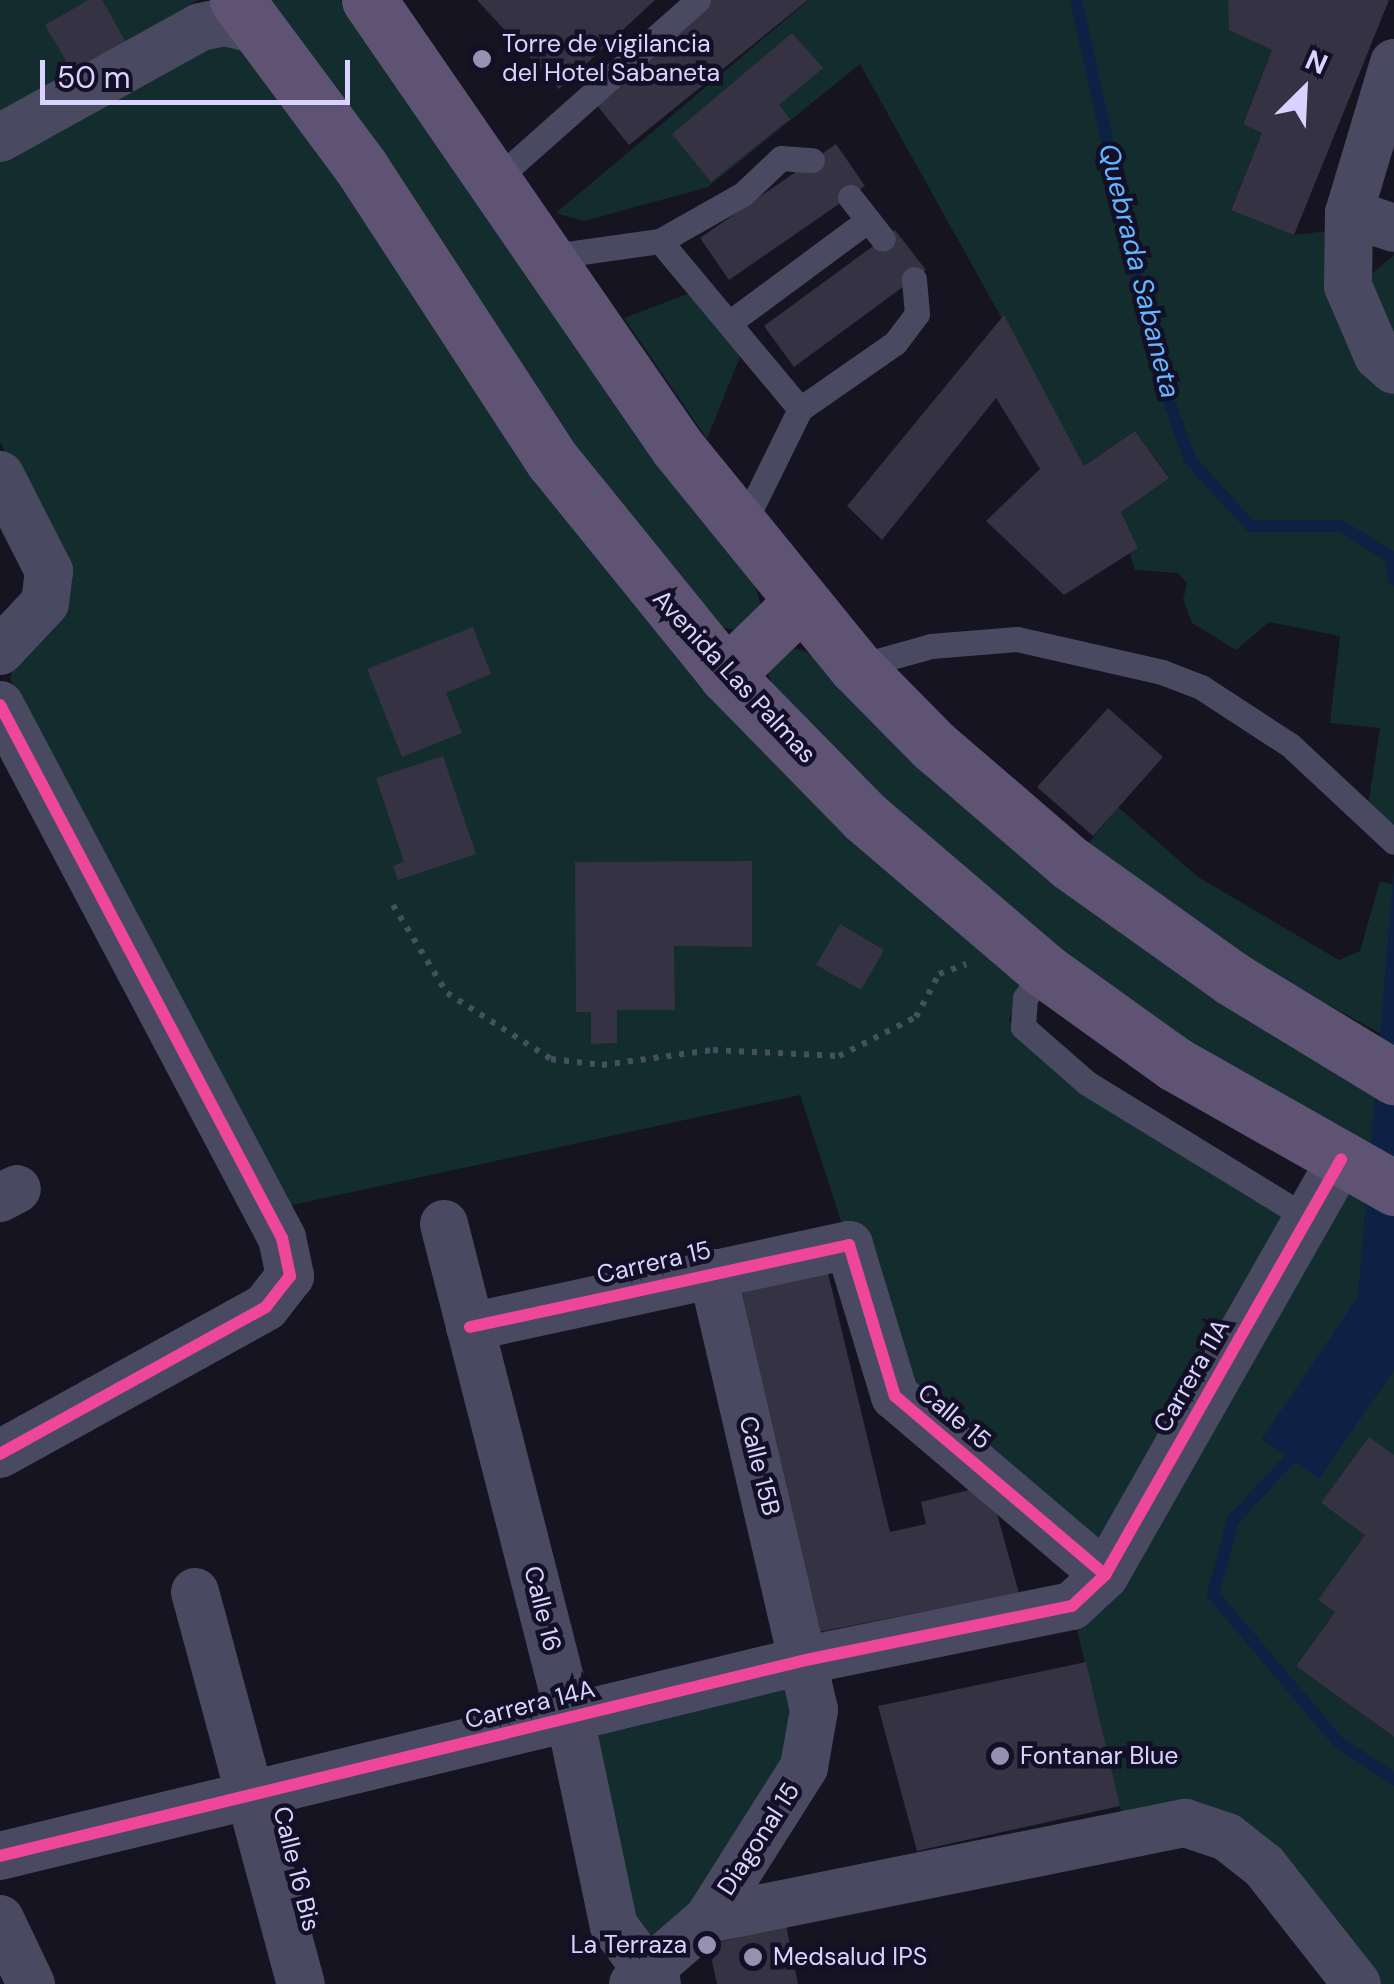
<!DOCTYPE html>
<style>
body{margin:0}
#map{position:relative;width:1394px;height:1984px;overflow:hidden;background:#161421;font-family:"DM Sans",sans-serif}
div>[style]{position:absolute}
.green>*{inset:0;background:#132c2d}
.water>*{inset:0;background:#0d2144}
.stream>*{height:12px;margin:-6px;padding:0 6px;transform-origin:6px;border-radius:6px;background:#0d2144}
.building>*{inset:0;background:#343243}
.path>*{height:6px;margin-top:-3px;transform-origin:0;background:repeating-linear-gradient(90deg,#44505f 0 5px,transparent 0 13px)}
.service>*{height:25px;margin:-12.5px;padding:0 12.5px;transform-origin:12.5px;border-radius:12.5px;background:#4a4962}
.minor>*{height:48px;margin:-24px;padding:0 24px;transform-origin:24px;border-radius:24px;background:#4a4962}
.primary>*{height:55px;margin:-27.5px;padding:0 27.5px;transform-origin:27.5px;border-radius:27.5px;background:#5e5373}
.cycleway>*{height:12px;margin:-6px;padding:0 6px;transform-origin:6px;border-radius:6px;background:#ed469a}
.dots>*{width:28px;height:28px;translate:-50% -50%;box-sizing:border-box;border:5px solid #130f26;border-radius:50%}
span{translate:-50% -50%;white-space:nowrap;text-align:center;line-height:1.15;-webkit-text-stroke:9px #130f26;paint-order:stroke}
.poi-label{font-size:25px;color:#d9d4ff}
.left{translate:0 -50%;text-align:left}
.right{translate:-100% -50%;text-align:right}
.street-label{font-size:25px;color:#d9d4ff}
.water-label{font-size:28px;color:#62b6ff;font-style:italic}
.north{position:absolute;left:1254px;top:40px;width:100px;height:100px;-webkit-text-stroke:8px #130f26;paint-order:stroke;rotate:24deg;font-size:28px;font-weight:700;line-height:40px;text-align:center;color:#d9d4ff}
.north::after{content:'';display:block;margin:auto;width:35px;height:45px;background:#d9d4ff;clip-path:polygon(50% 0,100% 100%,50% 72%,0 100%)}
.scale{position:absolute;left:40px;top:60px;width:310px;height:45px;box-sizing:border-box;border:5px solid #d9d4ff;border-top:0;padding-left:12px;font-size:30px;line-height:35px;white-space:nowrap;color:#d9d4ff;-webkit-text-stroke:8px #130f26;paint-order:stroke}
</style>
<div id="map">
<div class="green">
<i style="clip-path:polygon(0 0,198px 0,0 120px)"></i>
<i style="clip-path:polygon(268px 0,340px 0,753px 580px,761px 605px,741px 632px,718px 626px,631px 530px)"></i>
<i style="clip-path:polygon(809px 0,1228px 0,1272px 50px,1243px 123px,1262px 133px,1231px 209px,1294px 235px,1328px 231px,1394px 392px,1394px 830px,1368px 806px,1380px 728px,1330px 723px,1340px 636px,1269px 622px,1236px 650px,1192px 623px,1183px 600px,1187px 583px,1178px 573px,1135px 570px,1130px 554px,1138px 548px,1121px 512px,1169px 477px,1135px 431px,1084px 466px,860px 64px,708px 187px,584px 221px,556px 213px)"></i>
<i style="clip-path:polygon(203px 44px,240px 47px,341px 183px,532px 474px,709px 694px,1024px 983px,1009px 1020px,1014px 1032px,1290px 1218px,1101px 1551px,910px 1389px,844px 1230px,800px 1095px,283px 1207px,10px 678px,54px 543px,0 442px,0 156px)"></i>
<i style="clip-path:polygon(1394px 255px,1394px 348px,1368px 277px)"></i>
<i style="clip-path:polygon(690px 293px,741px 354px,707px 439px,624px 318px)"></i>
<i style="clip-path:polygon(786px 646px,807px 652px,1376px 1095px,1371px 1147px,1187px 1044px,1047px 943px,881px 799px,773px 686px,765px 667px)"></i>
<i style="clip-path:polygon(1118px 807px,1198px 877px,1339px 960px,1360px 951px,1380px 881px,1394px 885px,1394px 1041px,1247px 960px,1087px 845px)"></i>
<i style="clip-path:polygon(1343px 1187px,1394px 1214px,1394px 1455px,1321px 1503px,1365px 1535px,1335px 1612px,1296px 1666px,1394px 1737px,1394px 1984px,1376px 1984px,1276px 1856px,1123px 1820px,1075px 1621px)"></i>
<i style="clip-path:polygon(796px 1671px,792px 1767px,651px 1956px,623px 1921px,581px 1725px)"></i>
</div>
<div class="water">
<i style="clip-path:polygon(1394px 868px,1394px 1370px,1319px 1479px,1262px 1439px,1358px 1296px)"></i>
</div>
<div class="stream">
<i style="left:1076px;top:0;width:380px;rotate:77.5deg"></i>
<i style="left:1158px;top:371px;width:95px;rotate:70.2deg"></i>
<i style="left:1190px;top:460px;width:90px;rotate:47.3deg"></i>
<i style="left:1251px;top:526px;width:90px"></i>
<i style="left:1341px;top:526px;width:59px;rotate:31.8deg"></i>
<i style="left:1391px;top:557px;width:23px;rotate:83deg"></i>
<i style="left:1300px;top:1448px;width:98px;rotate:132.9deg"></i>
<i style="left:1233px;top:1520px;width:77px;rotate:105.1deg"></i>
<i style="left:1213px;top:1594px;width:195px;rotate:49.8deg"></i>
<i style="left:1339px;top:1743px;width:66px;rotate:33.2deg"></i>
</div>
<div class="building">
<i style="clip-path:polygon(88px 0,102px 0,127px 44px,74px 75px,45px 25px)"></i>
<i style="clip-path:polygon(477px 0,655px 0,559px 89px)"></i>
<i style="clip-path:polygon(706px 0,808px 0,629px 145px,595px 103px)"></i>
<i style="clip-path:polygon(1228px 0,1389px 0,1294px 235px,1231px 210px,1262px 133px,1243px 124px,1272px 50px,1229px 30px)"></i>
<i style="clip-path:polygon(792px 33px,823px 68px,779px 105px,790px 119px,711px 182px,672px 134px)"></i>
<i style="clip-path:polygon(484px 47px,494px 60px,481px 70px,471px 57px)"></i>
<i style="clip-path:polygon(836px 144px,865px 186px,729px 280px,700px 238px)"></i>
<i style="clip-path:polygon(895px 230px,926px 270px,794px 367px,764px 326px)"></i>
<i style="clip-path:polygon(1004px 315px,1084px 466px,1135px 431px,1169px 478px,1121px 512px,1138px 548px,1064px 595px,986px 521px,1040px 469px,996px 398px,882px 540px,847px 506px)"></i>
<i style="clip-path:polygon(473px 627px,491px 674px,446px 693px,462px 733px,402px 757px,367px 669px)"></i>
<i style="clip-path:polygon(1108px 708px,1163px 757px,1093px 836px,1037px 787px)"></i>
<i style="clip-path:polygon(443px 756px,476px 854px,398px 880px,393px 866px,404px 862px,376px 778px)"></i>
<i style="clip-path:polygon(752px 861px,752px 947px,674px 946px,675px 1010px,617px 1010px,617px 1043px,591px 1044px,591px 1012px,576px 1012px,575px 862px)"></i>
<i style="clip-path:polygon(840px 924px,884px 950px,861px 990px,816px 965px)"></i>
<i style="clip-path:polygon(827px 1269px,890px 1532px,926px 1524px,921px 1502px,989px 1485px,1019px 1593px,819px 1632px,738px 1289px)"></i>
<i style="clip-path:polygon(1369px 1437px,1394px 1455px,1394px 1737px,1296px 1666px,1335px 1612px,1318px 1600px,1365px 1535px,1321px 1503px)"></i>
<i style="clip-path:polygon(1086px 1662px,1120px 1806px,917px 1851px,878px 1706px)"></i>
<i style="clip-path:polygon(786px 1925px,798px 1984px,717px 1984px,712px 1961px,720px 1942px)"></i>
</div>
<div class="path">
<i style="left:393px;top:905px;width:103px;rotate:58.5deg"></i>
<i style="left:447px;top:993px;width:123px;rotate:32.4deg"></i>
<i style="left:551px;top:1059px;width:51px;rotate:6.7deg"></i>
<i style="left:602px;top:1065px;width:112px;rotate:-7.7deg"></i>
<i style="left:713px;top:1050px;width:126px;rotate:2.7deg"></i>
<i style="left:839px;top:1056px;width:86px;rotate:-26.9deg"></i>
<i style="left:916px;top:1017px;width:49px;rotate:-61.9deg"></i>
<i style="left:939px;top:974px;width:29px;rotate:-20deg"></i>
</div>
<div class="service">
<i style="left:493px;top:182px;width:274px;rotate:-41.6deg"></i>
<i style="left:850px;top:197px;width:53px;rotate:51.8deg"></i>
<i style="left:660px;top:241px;width:219px;rotate:50.2deg"></i>
<i style="left:546px;top:257px;width:115px;rotate:-8deg"></i>
<i style="left:660px;top:241px;width:95px;rotate:-29.5deg"></i>
<i style="left:743px;top:194px;width:52px;rotate:-43.5deg"></i>
<i style="left:781px;top:158px;width:31px;rotate:4deg"></i>
<i style="left:729px;top:323px;width:173px;rotate:-36.5deg"></i>
<i style="left:742px;top:527px;width:131px;rotate:-63.8deg"></i>
<i style="left:800px;top:409px;width:116px;rotate:-34.8deg"></i>
<i style="left:895px;top:343px;width:36px;rotate:-53deg"></i>
<i style="left:917px;top:314px;width:35px;rotate:-95deg"></i>
<i style="left:856px;top:667px;width:78px;rotate:-15.6deg"></i>
<i style="left:931px;top:646px;width:86px;rotate:-4.7deg"></i>
<i style="left:1017px;top:639px;width:149px;rotate:12.8deg"></i>
<i style="left:1162px;top:672px;width:42px;rotate:21deg"></i>
<i style="left:1201px;top:687px;width:106px;rotate:33.1deg"></i>
<i style="left:1290px;top:745px;width:142px;rotate:43deg"></i>
<i style="left:1044px;top:970px;width:34px;rotate:124deg"></i>
<i style="left:1025px;top:998px;width:29px;rotate:94deg"></i>
<i style="left:1023px;top:1027px;width:85px;rotate:41.2deg"></i>
<i style="left:1087px;top:1083px;width:258px;rotate:31.5deg"></i>
</div>
<div class="minor">
<i style="left:1394px;top:63px;width:157px;rotate:106.7deg"></i>
<i style="left:1349px;top:213px;width:73px;rotate:90.8deg"></i>
<i style="left:1348px;top:286px;width:76px;rotate:66.8deg"></i>
<i style="left:1378px;top:356px;width:21px;rotate:41deg"></i>
<i style="left:0;top:138px;width:229px;rotate:-29deg"></i>
<i style="left:200px;top:27px;width:25px;rotate:-11deg"></i>
<i style="left:225px;top:22px;width:36px;rotate:13deg"></i>
<i style="left:1349px;top:213px;width:47px;rotate:18.4deg"></i>
<i style="left:0;top:475px;width:108px;rotate:63deg"></i>
<i style="left:49px;top:571px;width:32px;rotate:97deg"></i>
<i style="left:45px;top:603px;width:66px;rotate:133.2deg"></i>
<i style="left:0;top:705px;width:603px;rotate:62.12deg"></i>
<i style="left:282px;top:1238px;width:39px;rotate:78deg"></i>
<i style="left:290px;top:1276px;width:39px;rotate:128deg"></i>
<i style="left:266px;top:1307px;width:304px;rotate:151.1deg"></i>
<i style="left:0;top:1198px;width:19px;rotate:-28deg"></i>
<i style="left:444px;top:1224px;width:510px;rotate:75.69deg"></i>
<i style="left:570px;top:1718px;width:213px;rotate:78.1deg"></i>
<i style="left:614px;top:1926px;width:72px;rotate:53.4deg"></i>
<i style="left:470px;top:1327px;width:388px;rotate:-12.2deg"></i>
<i style="left:849px;top:1245px;width:158px;rotate:73.1deg"></i>
<i style="left:895px;top:1396px;width:276px;rotate:40.4deg"></i>
<i style="left:195px;top:1592px;width:406px;rotate:74.9deg"></i>
<i style="left:0;top:1856px;width:829px;rotate:-13.67deg"></i>
<i style="left:806px;top:1660px;width:271px;rotate:-11.5deg"></i>
<i style="left:1072px;top:1606px;width:45px;rotate:-43.2deg"></i>
<i style="left:1105px;top:1575px;width:478px;rotate:-60.4deg"></i>
<i style="left:0;top:1919px;width:72px;rotate:64.5deg"></i>
<i style="left:708px;top:1919px;width:487px;rotate:-11.4deg"></i>
<i style="left:1185px;top:1823px;width:44px;rotate:18.4deg"></i>
<i style="left:1227px;top:1837px;width:47px;rotate:38.1deg"></i>
<i style="left:1264px;top:1866px;width:150px;rotate:51.8deg"></i>
<i style="left:633px;top:1984px;width:99px;rotate:-40.9deg"></i>
<i style="left:708px;top:1919px;width:180px;rotate:-57.7deg"></i>
<i style="left:804px;top:1767px;width:58px;rotate:-80deg"></i>
<i style="left:814px;top:1710px;width:449px;rotate:-103.1deg"></i>
</div>
<div class="primary">
<i style="left:237px;top:0;width:208px;rotate:53.4deg"></i>
<i style="left:361px;top:167px;width:351px;rotate:56.9deg"></i>
<i style="left:553px;top:461px;width:275px;rotate:51deg"></i>
<i style="left:726px;top:675px;width:199px;rotate:45.6deg"></i>
<i style="left:865px;top:817px;width:235px;rotate:40.5deg"></i>
<i style="left:1044px;top:970px;width:161px;rotate:35.7deg"></i>
<i style="left:1175px;top:1064px;width:252px;rotate:29.5deg"></i>
<i style="left:369px;top:0;width:543px;rotate:55.43deg"></i>
<i style="left:677px;top:447px;width:284px;rotate:50.9deg"></i>
<i style="left:856px;top:667px;width:111px;rotate:45.4deg"></i>
<i style="left:934px;top:746px;width:179px;rotate:40.7deg"></i>
<i style="left:1070px;top:863px;width:198px;rotate:35.5deg"></i>
<i style="left:1231px;top:978px;width:191px;rotate:31.3deg"></i>
<i style="left:726px;top:675px;width:105px;rotate:-44.2deg"></i>
</div>
<div class="cycleway">
<i style="left:0;top:705px;width:603px;rotate:62.12deg"></i>
<i style="left:282px;top:1238px;width:39px;rotate:78deg"></i>
<i style="left:290px;top:1276px;width:39px;rotate:128deg"></i>
<i style="left:266px;top:1307px;width:304px;rotate:151.1deg"></i>
<i style="left:470px;top:1327px;width:388px;rotate:-12.2deg"></i>
<i style="left:849px;top:1245px;width:158px;rotate:73.1deg"></i>
<i style="left:895px;top:1396px;width:276px;rotate:40.4deg"></i>
<i style="left:0;top:1856px;width:829px;rotate:-13.67deg"></i>
<i style="left:806px;top:1660px;width:271px;rotate:-11.5deg"></i>
<i style="left:1072px;top:1606px;width:45px;rotate:-43.2deg"></i>
<i style="left:1105px;top:1575px;width:478px;rotate:-60.4deg"></i>
</div>
<div class="dots">
<i style="left:482px;top:59px;background:#9591b1"></i>
<i style="left:1000px;top:1756px;background:#9591b1"></i>
<i style="left:707px;top:1945px;background:#9591b1"></i>
<i style="left:753px;top:1957px;background:#9591b1"></i>
</div>
<div class="poi-label">
<span class="left" style="left:502px;top:59px">Torre de vigilancia<br>del Hotel Sabaneta</span>
<span class="left" style="left:1020px;top:1756px">Fontanar Blue</span>
<span class="right" style="left:687px;top:1945px">La Terraza</span>
<span class="left" style="left:773px;top:1957px">Medsalud IPS</span>
</div>
<div class="street-label">
<span style="left:734px;top:677px;rotate:47deg">Avenida Las Palmas</span>
<span style="left:654px;top:1263px;rotate:-13deg">Carrera 15</span>
<span style="left:1192px;top:1376px;rotate:-60deg">Carrera 11A</span>
<span style="left:954px;top:1417px;rotate:40deg">Calle 15</span>
<span style="left:759px;top:1466px;rotate:76deg">Calle 15B</span>
<span style="left:542px;top:1609px;rotate:76deg">Calle 16</span>
<span style="left:530px;top:1705px;rotate:-14deg">Carrera 14A</span>
<span style="left:759px;top:1839px;rotate:-57deg">Diagonal 15</span>
<span style="left:296px;top:1869px;rotate:76deg">Calle 16 Bis</span>
</div>
<div class="water-label">
<span style="left:1139px;top:271px;rotate:76deg">Quebrada Sabaneta</span>
</div>
<div class="north">N</div>
<div class="scale">50 m</div>
</div>
